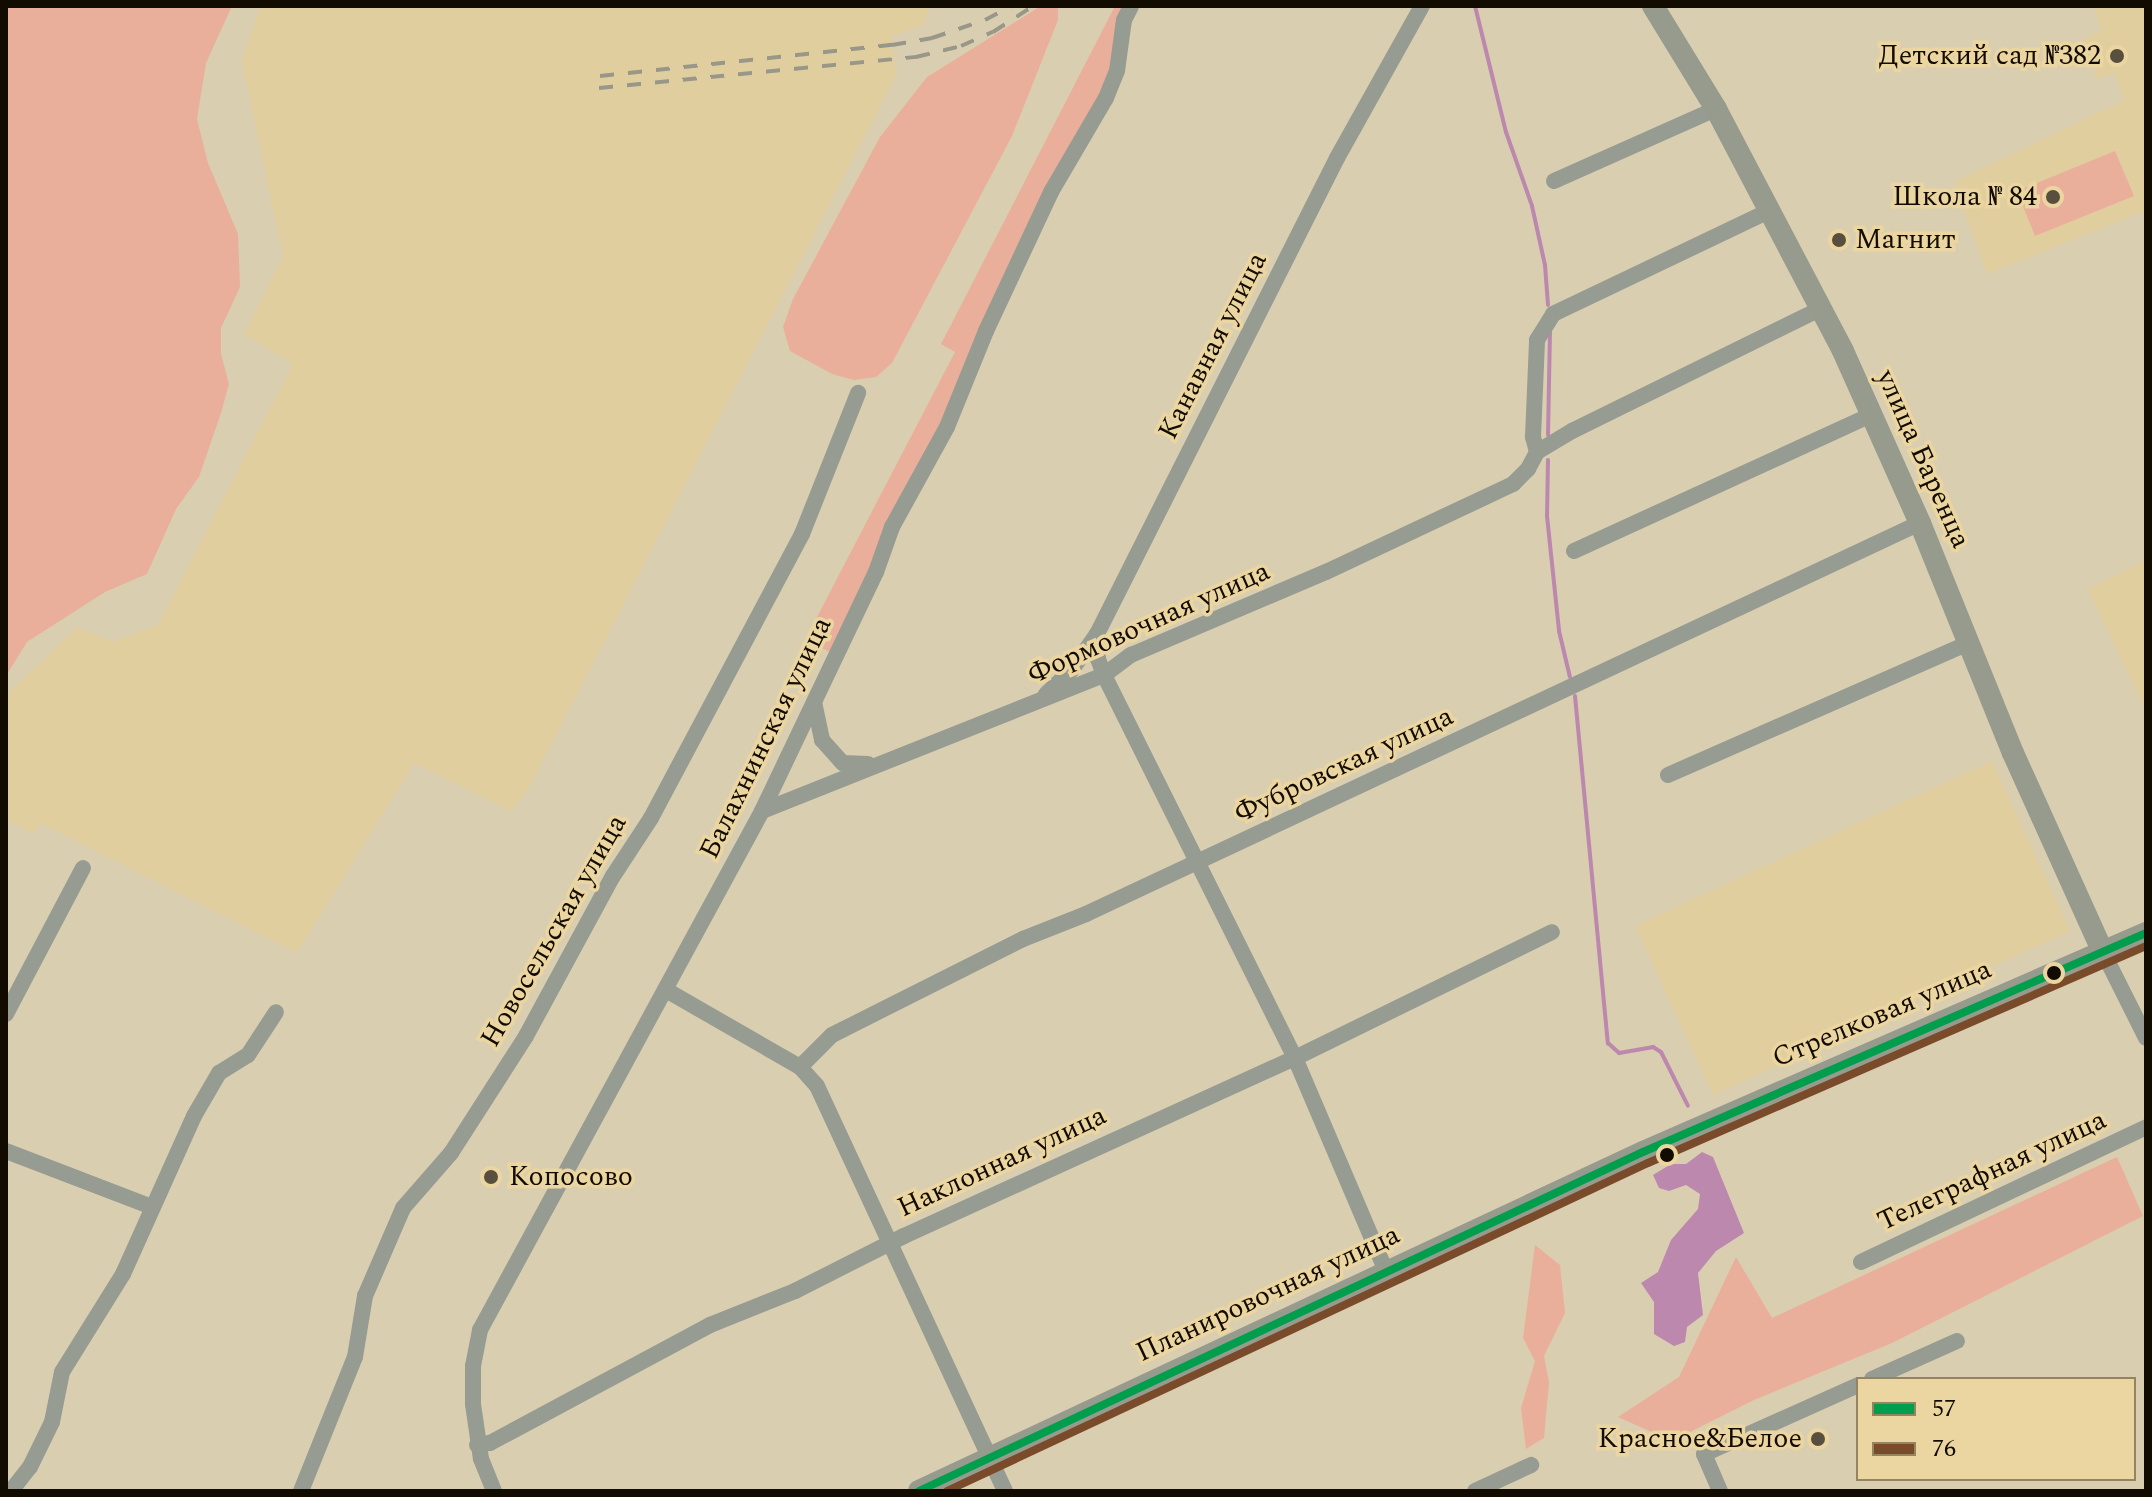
<!DOCTYPE html>
<meta charset="utf-8">
<style>
body{margin:0}
#map{position:relative;width:2152px;height:1497px;overflow:hidden;background:#daceb1;font-family:Spectral,serif}
div>[style]{position:absolute}
.built>*{inset:0;background:#e1ce9f}
.green>*{inset:0;background:#eaaf9a}
.water>*{inset:0;background:#bc88ad}
.stream>*{height:4px;margin:-2px;padding:0 2px;transform-origin:2px;border-radius:2px;background:#bc88ad}
.street>*{height:16px;margin:-8px;padding:0 8px;transform-origin:8px;border-radius:8px;background:#969c92}
.secondary>*{height:22px;margin:-11px;padding:0 11px;transform-origin:11px;border-radius:11px;background:#969b8e}
.rail>*{height:4px;margin-top:-2px;transform-origin:0;background:repeating-linear-gradient(90deg,#989788 0 14px,transparent 0 28px)}
.bus-1>*{height:8px;margin:-4px;padding:0 4px;transform-origin:4px;border-radius:4px;background:#019e4d}
.bus-2>*{height:8px;margin:-4px;padding:0 4px;transform-origin:4px;border-radius:4px;background:#7a4b2a}
.dots>*{width:22px;height:22px;translate:-50% -50%;box-sizing:border-box;border:4px solid #ebd5a0;border-radius:50%}
span{translate:-50% -50%;white-space:nowrap;text-align:center;line-height:1.15;-webkit-text-stroke:7px #ebd5a0;paint-order:stroke}
.poi-label{font-size:28px;color:#120b00}
.right{translate:-100% -50%;text-align:right}
.left{translate:0 -50%;text-align:left}
.street-label{font-size:28px;color:#120b00}
.frame{position:absolute;inset:0;border:8px solid #120b00;pointer-events:none}
.legend{position:absolute;left:1856px;top:1377px;width:280px;height:104px;box-sizing:border-box;background:#ebd5a0;border:2px solid #948460;margin:0;padding:10px 14px;list-style:none;font-size:24px;color:#120b00}
.legend li{display:flex;align-items:center;gap:16px;height:40px}
.legend b{width:40px;border:2px solid #948460}
</style>
<div id="map">
<div class="built">
<i style="clip-path:polygon(260px 6px,930px 6px,923px 25px,892px 36px,894px 64px,898px 71px,528px 789px,512px 811px,414px 763px,297px 953px,41px 823px,33px 834px,6px 819px,7px 694px,78px 627px,113px 642px,158px 625px,293px 364px,244px 334px,283px 256px,242px 61px)"></i>
<i style="clip-path:polygon(2094px 6px,2146px 6px,2146px 220px,2142px 212px,1987px 274px,1954px 182px,2124px 100px,2115px 73px,2097px 79px,2083px 39px,2101px 30px)"></i>
<i style="clip-path:polygon(2146px 560px,2146px 711px,2088px 589px)"></i>
<i style="clip-path:polygon(1992px 761px,2070px 931px,1713px 1095px,1635px 926px)"></i>
</div>
<div class="green">
<i style="clip-path:polygon(6px 6px,232px 6px,206px 63px,197px 119px,208px 163px,238px 234px,240px 287px,221px 328px,221px 354px,229px 384px,221px 413px,199px 477px,176px 509px,147px 574px,105px 592px,27px 642px,6px 676px)"></i>
<i style="clip-path:polygon(1041px 6px,1058px 6px,1058px 20px,1012px 136px,892px 363px,876px 377px,854px 380px,832px 374px,790px 351px,783px 327px,793px 299px,880px 137px,927px 77px)"></i>
<i style="clip-path:polygon(1115px 6px,1125px 6px,1110px 73px,830px 652px,805px 640px,955px 352px,941px 344px)"></i>
<i style="clip-path:polygon(2115px 151px,2134px 196px,2035px 236px,2017px 191px)"></i>
<i style="clip-path:polygon(2117px 1157px,2143px 1216px,1892px 1343px,1754px 1400px,1672px 1441px,1618px 1417px,1679px 1377px,1736px 1257px,1772px 1318px)"></i>
<i style="clip-path:polygon(1535px 1245px,1560px 1265px,1565px 1313px,1544px 1356px,1549px 1382px,1544px 1438px,1526px 1449px,1521px 1408px,1535px 1361px,1523px 1338px)"></i>
</div>
<div class="water">
<i style="clip-path:polygon(1702px 1152px,1713px 1157px,1744px 1233px,1716px 1251px,1698px 1273px,1703px 1315px,1687px 1327px,1685px 1342px,1674px 1346px,1654px 1334px,1654px 1302px,1641px 1283px,1658px 1272px,1671px 1240px,1698px 1209px,1700px 1194px,1686px 1185px,1669px 1191px,1659px 1188px,1653px 1175px,1671px 1164px,1686px 1164px)"></i>
</div>
<div class="stream">
<i style="left:1475px;top:6px;width:130px;rotate:76.2deg"></i>
<i style="left:1506px;top:132px;width:78px;rotate:70.6deg"></i>
<i style="left:1532px;top:206px;width:60px;rotate:77.6deg"></i>
<i style="left:1545px;top:265px;width:40px;rotate:85.7deg"></i>
<i style="left:1548px;top:435px;width:104px;rotate:-88.9deg"></i>
<i style="left:1548px;top:460px;width:56px;rotate:91deg"></i>
<i style="left:1547px;top:516px;width:116px;rotate:84deg"></i>
<i style="left:1559px;top:631px;width:47px;rotate:76.6deg"></i>
<i style="left:1575px;top:696px;width:349px;rotate:84.6deg"></i>
<i style="left:1608px;top:1043px;width:15px;rotate:42deg"></i>
<i style="left:1619px;top:1053px;width:35px;rotate:-10deg"></i>
<i style="left:1653px;top:1047px;width:9px;rotate:32deg"></i>
<i style="left:1661px;top:1052px;width:60px;rotate:63.4deg"></i>
</div>
<div class="street">
<i style="left:1554px;top:181px;width:177px;rotate:-24deg"></i>
<i style="left:1537px;top:452px;width:16px;rotate:-105deg"></i>
<i style="left:1533px;top:437px;width:97px;rotate:-87.6deg"></i>
<i style="left:1537px;top:340px;width:31px;rotate:-58deg"></i>
<i style="left:1553px;top:314px;width:242px;rotate:-25.5deg"></i>
<i style="left:1574px;top:551px;width:329px;rotate:-24.6deg"></i>
<i style="left:1097px;top:634px;width:25px;rotate:88deg"></i>
<i style="left:1098px;top:659px;width:17px;rotate:69deg"></i>
<i style="left:1104px;top:675px;width:428px;rotate:63.5deg"></i>
<i style="left:1295px;top:1058px;width:232px;rotate:66.9deg"></i>
<i style="left:1046px;top:694px;width:34px;rotate:-43deg"></i>
<i style="left:1071px;top:671px;width:45px;rotate:-54.9deg"></i>
<i style="left:1097px;top:634px;width:533px;rotate:-63.24deg"></i>
<i style="left:1337px;top:158px;width:174px;rotate:-60.8deg"></i>
<i style="left:814px;top:702px;width:39px;rotate:78deg"></i>
<i style="left:822px;top:740px;width:31px;rotate:48deg"></i>
<i style="left:843px;top:763px;width:25px;rotate:2deg"></i>
<i style="left:1668px;top:775px;width:329px;rotate:-23.7deg"></i>
<i style="left:762px;top:811px;width:368px;rotate:-21.7deg"></i>
<i style="left:1104px;top:675px;width:34px;rotate:-37deg"></i>
<i style="left:1131px;top:655px;width:212px;rotate:-23.1deg"></i>
<i style="left:1326px;top:572px;width:207px;rotate:-25.2deg"></i>
<i style="left:1513px;top:484px;width:21px;rotate:-45deg"></i>
<i style="left:1528px;top:469px;width:19px;rotate:-62deg"></i>
<i style="left:1537px;top:452px;width:41px;rotate:-31deg"></i>
<i style="left:1572px;top:431px;width:279px;rotate:-26.2deg"></i>
<i style="left:2103px;top:952px;width:96px;rotate:63.4deg"></i>
<i style="left:666px;top:990px;width:155px;rotate:29.9deg"></i>
<i style="left:800px;top:1067px;width:25px;rotate:48deg"></i>
<i style="left:817px;top:1086px;width:447px;rotate:65.1deg"></i>
<i style="left:6px;top:1014px;width:165px;rotate:-62.2deg"></i>
<i style="left:800px;top:1067px;width:45px;rotate:-45deg"></i>
<i style="left:832px;top:1035px;width:214px;rotate:-26.7deg"></i>
<i style="left:1023px;top:939px;width:68px;rotate:-21.6deg"></i>
<i style="left:1086px;top:914px;width:921px;rotate:-25.12deg"></i>
<i style="left:6px;top:1151px;width:156px;rotate:21deg"></i>
<i style="left:1861px;top:1262px;width:315px;rotate:-25.3deg"></i>
<i style="left:1872px;top:1379px;width:93px;rotate:-24.1deg"></i>
<i style="left:477px;top:1445px;width:13px;rotate:-9deg"></i>
<i style="left:490px;top:1443px;width:250px;rotate:-28.2deg"></i>
<i style="left:710px;top:1325px;width:92px;rotate:-21.8deg"></i>
<i style="left:795px;top:1291px;width:122px;rotate:-26.8deg"></i>
<i style="left:904px;top:1236px;width:430px;rotate:-24.5deg"></i>
<i style="left:1295px;top:1058px;width:286px;rotate:-26.1deg"></i>
<i style="left:11px;top:1491px;width:31px;rotate:-52deg"></i>
<i style="left:30px;top:1467px;width:50px;rotate:-63.9deg"></i>
<i style="left:52px;top:1422px;width:51px;rotate:-78.7deg"></i>
<i style="left:62px;top:1372px;width:115px;rotate:-58.1deg"></i>
<i style="left:123px;top:1274px;width:173px;rotate:-65.8deg"></i>
<i style="left:194px;top:1116px;width:50px;rotate:-59.8deg"></i>
<i style="left:219px;top:1073px;width:34px;rotate:-32deg"></i>
<i style="left:248px;top:1055px;width:51px;rotate:-56.9deg"></i>
<i style="left:301px;top:1491px;width:144px;rotate:-68.1deg"></i>
<i style="left:355px;top:1357px;width:62px;rotate:-80.7deg"></i>
<i style="left:365px;top:1296px;width:96px;rotate:-66.6deg"></i>
<i style="left:403px;top:1208px;width:73px;rotate:-48.9deg"></i>
<i style="left:451px;top:1153px;width:139px;rotate:-57.3deg"></i>
<i style="left:526px;top:1036px;width:182px;rotate:-61.5deg"></i>
<i style="left:613px;top:876px;width:69px;rotate:-56.8deg"></i>
<i style="left:651px;top:818px;width:322px;rotate:-62deg"></i>
<i style="left:802px;top:534px;width:152px;rotate:-68.3deg"></i>
<i style="left:494px;top:1491px;width:35px;rotate:-112deg"></i>
<i style="left:481px;top:1459px;width:56px;rotate:-98.3deg"></i>
<i style="left:473px;top:1404px;width:38px;rotate:-90deg"></i>
<i style="left:473px;top:1366px;width:37px;rotate:-79deg"></i>
<i style="left:480px;top:1330px;width:591px;rotate:-61.48deg"></i>
<i style="left:762px;top:811px;width:265px;rotate:-64.5deg"></i>
<i style="left:876px;top:572px;width:48px;rotate:-70.4deg"></i>
<i style="left:892px;top:527px;width:114px;rotate:-61.2deg"></i>
<i style="left:947px;top:427px;width:104px;rotate:-67.9deg"></i>
<i style="left:986px;top:331px;width:153px;rotate:-64.9deg"></i>
<i style="left:1051px;top:192px;width:109px;rotate:-59.7deg"></i>
<i style="left:1106px;top:98px;width:29px;rotate:-68deg"></i>
<i style="left:1117px;top:71px;width:51px;rotate:-82.2deg"></i>
<i style="left:1124px;top:20px;width:16px;rotate:-63deg"></i>
<i style="left:1475px;top:1491px;width:62px;rotate:-24.9deg"></i>
<i style="left:1720px;top:1491px;width:40px;rotate:-113.4deg"></i>
<i style="left:1704px;top:1454px;width:169px;rotate:-24.1deg"></i>
</div>
<div class="secondary">
<i style="left:1653px;top:6px;width:121px;rotate:58.5deg"></i>
<i style="left:1716px;top:109px;width:273px;rotate:62.3deg"></i>
<i style="left:1843px;top:351px;width:188px;rotate:65.9deg"></i>
<i style="left:1920px;top:523px;width:248px;rotate:68deg"></i>
<i style="left:2013px;top:753px;width:218px;rotate:65.7deg"></i>
<i style="left:919px;top:1491px;width:799px;rotate:-25.09deg"></i>
<i style="left:1643px;top:1152px;width:549px;rotate:-23.53deg"></i>
</div>
<div class="rail">
<i style="left:600px;top:76px;width:294px;rotate:-6.1deg"></i>
<i style="left:892px;top:45px;width:41px;rotate:-9.9deg"></i>
<i style="left:932px;top:38px;width:56px;rotate:-18.8deg"></i>
<i style="left:985px;top:20px;width:30px;rotate:-28deg"></i>
<i style="left:599px;top:88px;width:319px;rotate:-5.6deg"></i>
<i style="left:916px;top:57px;width:46px;rotate:-13.7deg"></i>
<i style="left:961px;top:46px;width:35px;rotate:-24deg"></i>
<i style="left:993px;top:32px;width:48px;rotate:-33deg"></i>
</div>
<div class="bus-1">
<i style="left:919px;top:1491px;width:799px;rotate:-25.09deg"></i>
<i style="left:1643px;top:1152px;width:549px;rotate:-23.53deg"></i>
</div>
<div class="bus-2">
<i style="left:947px;top:1491px;width:774px;rotate:-25.08deg"></i>
<i style="left:1648px;top:1163px;width:543px;rotate:-23.54deg"></i>
</div>
<div class="dots">
<i style="left:2117px;top:56px;background:#584f3e"></i>
<i style="left:2053px;top:197px;background:#584f3e"></i>
<i style="left:1839px;top:240px;background:#584f3e"></i>
<i style="left:2054px;top:973px;background:#120b00"></i>
<i style="left:1667px;top:1155px;background:#120b00"></i>
<i style="left:491px;top:1177px;background:#584f3e"></i>
<i style="left:1818px;top:1439px;background:#584f3e"></i>
</div>
<div class="poi-label">
<span class="right" style="left:2101px;top:56px">Детский сад №382</span>
<span class="right" style="left:2037px;top:197px">Школа № 84</span>
<span class="left" style="left:1855px;top:240px">Магнит</span>
<span class="left" style="left:509px;top:1177px">Копосово</span>
<span class="right" style="left:1802px;top:1439px">Красное&amp;Белое</span>
</div>
<div class="street-label">
<span style="left:1213px;top:346px;rotate:-63deg">Канавная улица</span>
<span style="left:1923px;top:459px;rotate:66deg">улица Баренца</span>
<span style="left:1149px;top:623px;rotate:-24deg">Формовочная улица</span>
<span style="left:766px;top:738px;rotate:-64deg">Балахнинская улица</span>
<span style="left:1344px;top:765px;rotate:-25deg">Фубровская улица</span>
<span style="left:554px;top:931px;rotate:-60deg">Новосельская улица</span>
<span style="left:1882px;top:1014px;rotate:-23deg">Стрелковая улица</span>
<span style="left:1002px;top:1162px;rotate:-25deg">Наклонная улица</span>
<span style="left:1992px;top:1171px;rotate:-25deg">Телеграфная улица</span>
<span style="left:1268px;top:1294px;rotate:-25deg">Планировочная улица</span>
</div>
<div class="frame"></div>
<ul class="legend">
<li><b style="height:10px;background:#019e4d"></b>57</li>
<li><b style="height:10px;background:#7a4b2a"></b>76</li>
</ul>
</div>
